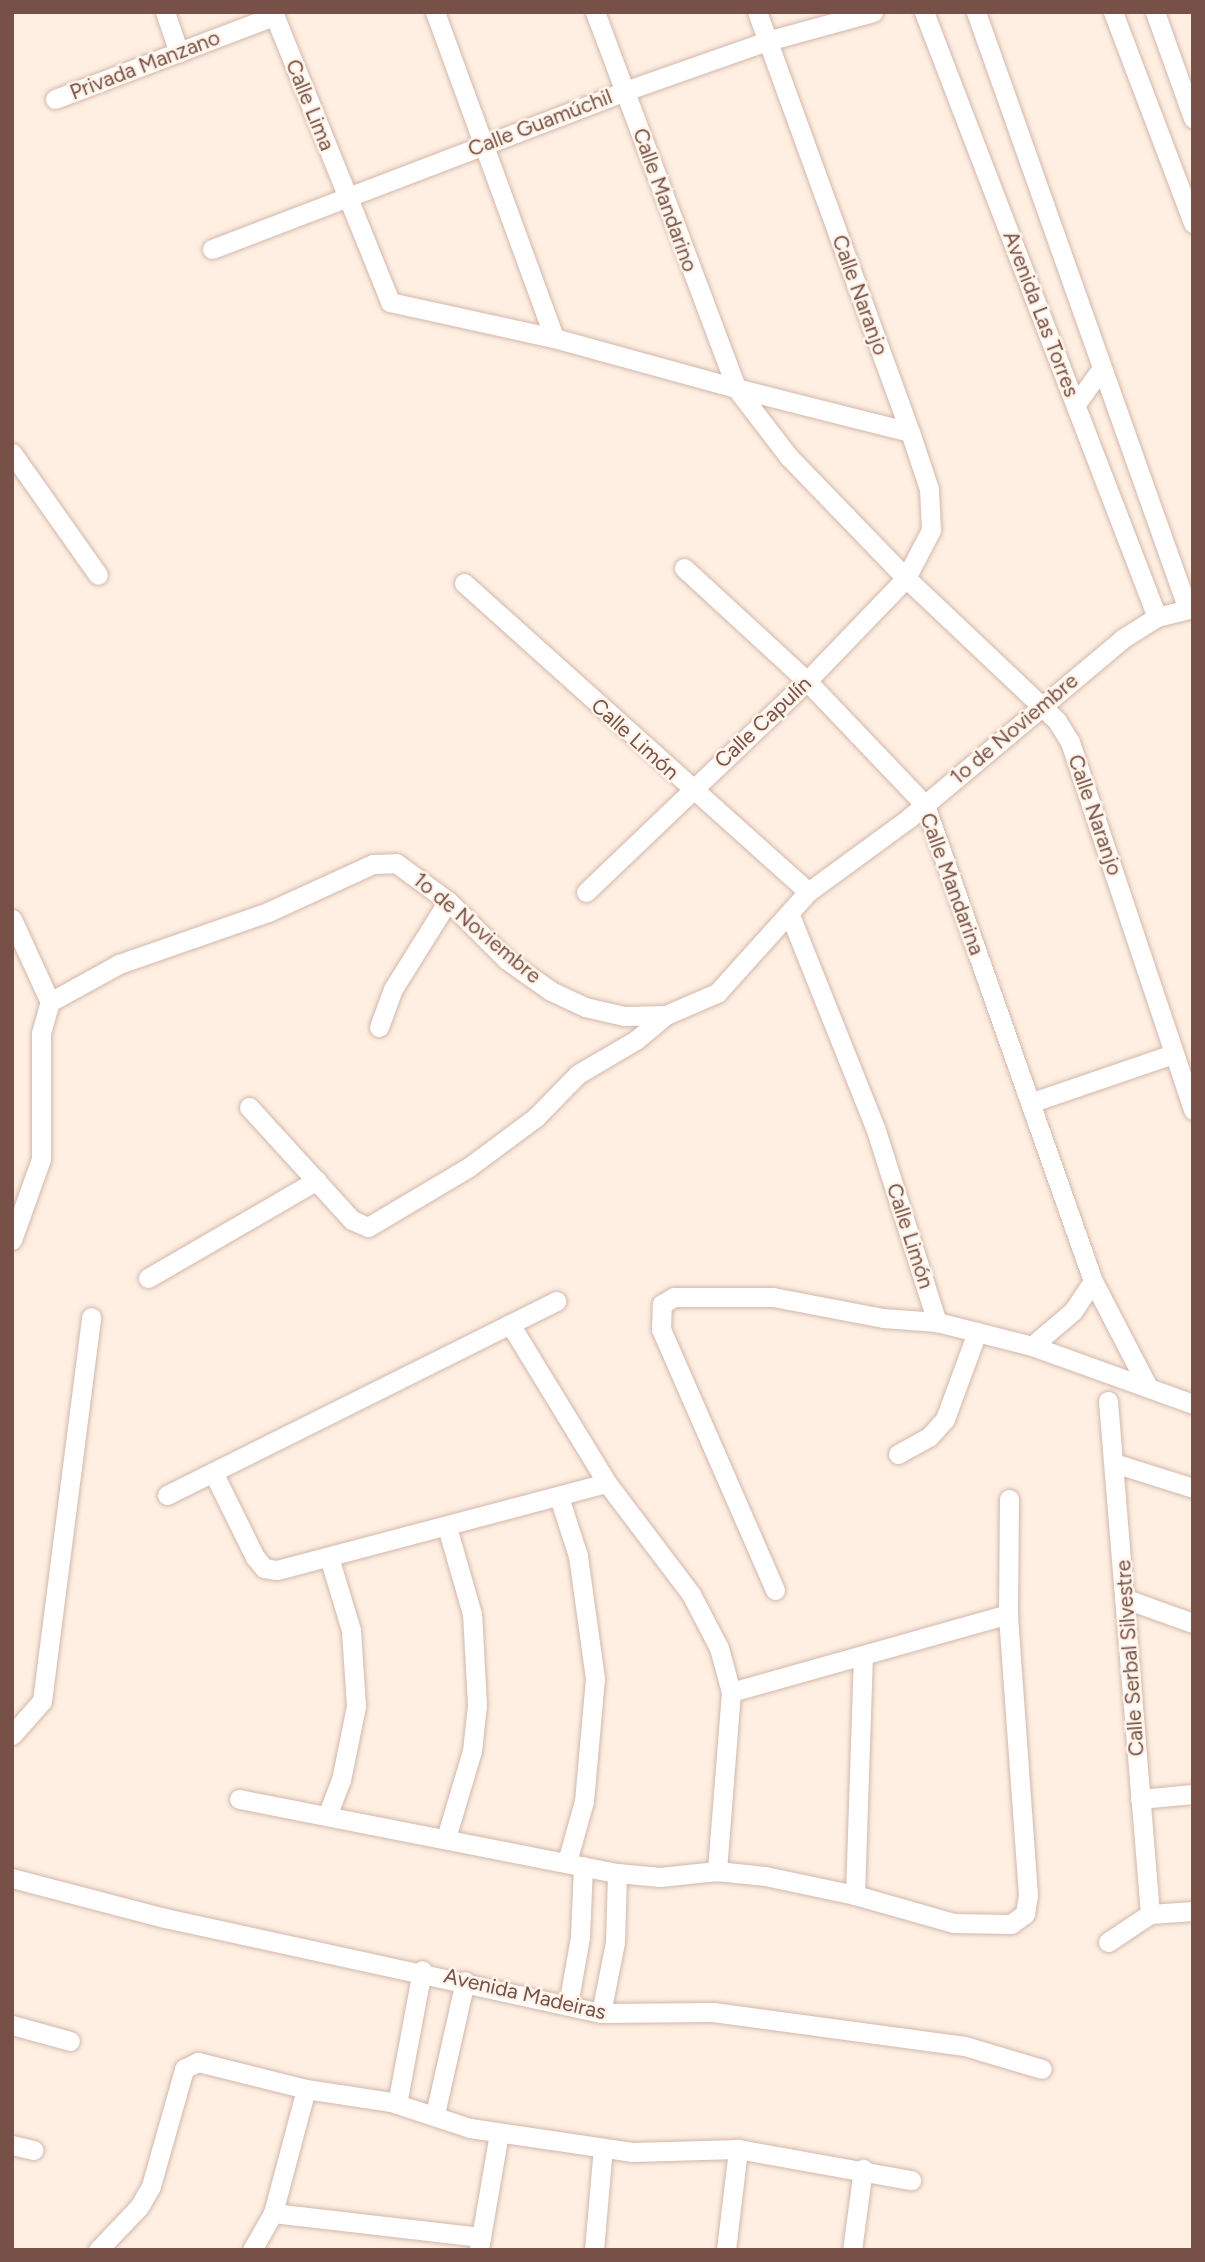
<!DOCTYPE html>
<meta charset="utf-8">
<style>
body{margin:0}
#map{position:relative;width:1205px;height:2262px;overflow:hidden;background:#feefe2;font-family:Figtree,sans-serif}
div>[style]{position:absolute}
.roads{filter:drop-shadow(0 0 2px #d2b7ab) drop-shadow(0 0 2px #d2b7ab)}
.minor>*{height:19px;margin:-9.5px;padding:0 9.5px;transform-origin:9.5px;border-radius:9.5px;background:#fff}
span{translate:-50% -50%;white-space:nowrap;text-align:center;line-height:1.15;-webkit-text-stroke:5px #fff4ea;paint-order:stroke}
.street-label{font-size:21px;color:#775147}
.frame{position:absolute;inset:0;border:14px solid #775147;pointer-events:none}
</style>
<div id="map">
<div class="roads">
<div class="minor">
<i style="left:165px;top:12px;width:43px;rotate:71.1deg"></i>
<i style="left:273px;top:12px;width:313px;rotate:68deg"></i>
<i style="left:390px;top:302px;width:168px;rotate:12.4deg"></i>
<i style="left:554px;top:338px;width:189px;rotate:15.4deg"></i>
<i style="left:736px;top:388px;width:87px;rotate:52.5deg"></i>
<i style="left:789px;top:457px;width:168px;rotate:46deg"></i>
<i style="left:906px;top:578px;width:208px;rotate:43.4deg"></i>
<i style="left:1057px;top:721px;width:25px;rotate:58deg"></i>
<i style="left:1070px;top:742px;width:388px;rotate:71.5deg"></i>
<i style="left:435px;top:12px;width:347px;rotate:69.9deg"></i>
<i style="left:595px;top:12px;width:402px;rotate:69.4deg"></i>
<i style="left:736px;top:388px;width:179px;rotate:14.2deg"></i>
<i style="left:924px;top:12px;width:648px;rotate:68.94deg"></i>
<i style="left:976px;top:12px;width:631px;rotate:70.47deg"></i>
<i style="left:1113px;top:12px;width:226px;rotate:69.2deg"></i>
<i style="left:1155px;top:12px;width:113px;rotate:70.3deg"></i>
<i style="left:55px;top:99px;width:234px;rotate:-20.8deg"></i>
<i style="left:212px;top:249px;width:442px;rotate:-20.9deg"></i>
<i style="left:625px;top:91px;width:151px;rotate:-19.4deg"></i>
<i style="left:767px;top:41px;width:110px;rotate:-15.3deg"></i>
<i style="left:1076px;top:404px;width:44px;rotate:-54.2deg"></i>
<i style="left:12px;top:453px;width:149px;rotate:54.8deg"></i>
<i style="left:684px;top:568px;width:167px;rotate:42.6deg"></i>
<i style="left:807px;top:681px;width:171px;rotate:46.4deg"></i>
<i style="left:925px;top:805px;width:505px;rotate:70.56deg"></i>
<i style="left:1093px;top:1281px;width:119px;rotate:62.6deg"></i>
<i style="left:464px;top:583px;width:462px;rotate:41.9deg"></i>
<i style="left:586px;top:892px;width:306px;rotate:-43.7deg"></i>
<i style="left:807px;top:681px;width:143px;rotate:-46.1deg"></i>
<i style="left:906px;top:578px;width:54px;rotate:-62.5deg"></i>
<i style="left:931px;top:530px;width:41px;rotate:-92.8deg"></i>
<i style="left:929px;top:489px;width:60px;rotate:-108.4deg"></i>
<i style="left:910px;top:432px;width:447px;rotate:-110deg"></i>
<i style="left:790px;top:915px;width:228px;rotate:68.2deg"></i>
<i style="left:875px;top:1127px;width:205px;rotate:72.4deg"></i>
<i style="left:12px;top:919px;width:91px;rotate:65.4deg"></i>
<i style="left:379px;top:1027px;width:40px;rotate:-69.8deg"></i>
<i style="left:393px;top:989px;width:104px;rotate:-58deg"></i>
<i style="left:1030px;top:1103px;width:151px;rotate:-18.9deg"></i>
<i style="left:249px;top:1107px;width:153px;rotate:47.7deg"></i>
<i style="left:352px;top:1220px;width:17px;rotate:24deg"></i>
<i style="left:368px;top:1227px;width:117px;rotate:-30.7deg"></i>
<i style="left:469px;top:1167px;width:84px;rotate:-36.7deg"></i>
<i style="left:536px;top:1117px;width:60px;rotate:-45.7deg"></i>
<i style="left:578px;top:1074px;width:67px;rotate:-30.4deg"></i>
<i style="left:636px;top:1040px;width:39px;rotate:-40deg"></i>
<i style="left:12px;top:1240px;width:86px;rotate:-70.3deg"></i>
<i style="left:41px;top:1159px;width:126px;rotate:-90deg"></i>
<i style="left:41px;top:1033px;width:32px;rotate:-74deg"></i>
<i style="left:50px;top:1002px;width:79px;rotate:-28.8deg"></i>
<i style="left:119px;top:964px;width:158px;rotate:-19.2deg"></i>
<i style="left:268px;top:912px;width:115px;rotate:-24.6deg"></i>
<i style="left:373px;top:864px;width:23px;rotate:-2deg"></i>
<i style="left:396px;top:863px;width:64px;rotate:36.2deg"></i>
<i style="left:448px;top:901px;width:83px;rotate:45deg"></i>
<i style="left:507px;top:960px;width:54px;rotate:35.2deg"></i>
<i style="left:551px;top:991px;width:38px;rotate:25deg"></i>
<i style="left:585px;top:1007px;width:40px;rotate:13deg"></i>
<i style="left:624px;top:1016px;width:42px;rotate:-1.4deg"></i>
<i style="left:666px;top:1015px;width:56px;rotate:-23.3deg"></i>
<i style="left:717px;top:993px;width:136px;rotate:-48deg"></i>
<i style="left:808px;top:892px;width:125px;rotate:-36.2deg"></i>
<i style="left:909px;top:818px;width:278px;rotate:-40deg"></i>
<i style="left:1122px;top:639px;width:41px;rotate:-32.2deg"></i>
<i style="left:1157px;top:617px;width:37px;rotate:-14deg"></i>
<i style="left:148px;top:1278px;width:195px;rotate:-30.1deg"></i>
<i style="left:510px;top:1324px;width:186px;rotate:58.6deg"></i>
<i style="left:607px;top:1483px;width:139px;rotate:52.9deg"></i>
<i style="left:691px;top:1594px;width:61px;rotate:62.6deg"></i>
<i style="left:719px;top:1648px;width:46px;rotate:74.7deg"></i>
<i style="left:731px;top:1692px;width:180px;rotate:94.5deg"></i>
<i style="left:1032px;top:1346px;width:54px;rotate:-40.5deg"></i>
<i style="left:1073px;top:1311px;width:36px;rotate:-56deg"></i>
<i style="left:1108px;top:1401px;width:515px;rotate:85.32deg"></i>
<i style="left:898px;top:1454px;width:35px;rotate:-29deg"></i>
<i style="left:929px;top:1437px;width:24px;rotate:-48deg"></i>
<i style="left:945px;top:1419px;width:93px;rotate:-69.8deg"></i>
<i style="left:1117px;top:1464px;width:80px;rotate:17.5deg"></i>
<i style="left:213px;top:1472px;width:95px;rotate:63.7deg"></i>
<i style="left:255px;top:1557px;width:14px;rotate:51deg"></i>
<i style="left:264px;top:1568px;width:13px;rotate:9deg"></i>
<i style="left:277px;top:1570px;width:341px;rotate:-14.8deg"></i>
<i style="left:167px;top:1495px;width:435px;rotate:-26.5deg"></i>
<i style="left:559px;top:1497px;width:62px;rotate:72.1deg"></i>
<i style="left:578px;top:1556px;width:123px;rotate:82.1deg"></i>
<i style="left:595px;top:1678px;width:123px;rotate:95.1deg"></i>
<i style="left:584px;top:1801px;width:63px;rotate:105.6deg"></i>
<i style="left:775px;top:1590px;width:285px;rotate:-113.6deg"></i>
<i style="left:661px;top:1329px;width:25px;rotate:-88deg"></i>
<i style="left:662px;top:1304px;width:14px;rotate:-30deg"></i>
<i style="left:674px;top:1297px;width:99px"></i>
<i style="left:773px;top:1297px;width:112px;rotate:10.8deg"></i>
<i style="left:883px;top:1318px;width:54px;rotate:4.2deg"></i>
<i style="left:937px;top:1322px;width:98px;rotate:14.2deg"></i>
<i style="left:1032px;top:1346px;width:171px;rotate:19.8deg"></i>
<i style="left:1126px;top:1599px;width:71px;rotate:19.7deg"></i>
<i style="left:731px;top:1692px;width:288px;rotate:-15.7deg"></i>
<i style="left:12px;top:1735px;width:45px;rotate:-48.6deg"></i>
<i style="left:42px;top:1701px;width:387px;rotate:-82.7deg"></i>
<i style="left:239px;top:1799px;width:385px;rotate:11.1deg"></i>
<i style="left:617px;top:1873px;width:43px;rotate:5.3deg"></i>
<i style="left:660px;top:1877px;width:57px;rotate:-6deg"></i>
<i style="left:717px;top:1871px;width:48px;rotate:5.9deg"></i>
<i style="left:765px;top:1876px;width:92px;rotate:11.9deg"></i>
<i style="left:855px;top:1895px;width:102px;rotate:15.9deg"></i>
<i style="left:953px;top:1923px;width:58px;rotate:1deg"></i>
<i style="left:1011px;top:1924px;width:17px;rotate:-36deg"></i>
<i style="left:1025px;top:1914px;width:19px;rotate:-81deg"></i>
<i style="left:1028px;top:1895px;width:282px;rotate:-94.1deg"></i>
<i style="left:1008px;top:1614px;width:115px;rotate:-89.5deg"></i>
<i style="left:1140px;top:1799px;width:53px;rotate:-5.4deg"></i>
<i style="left:327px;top:1816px;width:39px;rotate:-69deg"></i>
<i style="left:341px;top:1780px;width:76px;rotate:-78.5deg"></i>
<i style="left:356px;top:1706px;width:76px;rotate:-93.8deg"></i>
<i style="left:351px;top:1630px;width:76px;rotate:-106.8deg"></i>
<i style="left:446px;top:1838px;width:91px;rotate:-73.4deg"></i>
<i style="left:472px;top:1751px;width:46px;rotate:-83.8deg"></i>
<i style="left:477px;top:1705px;width:91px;rotate:-93.1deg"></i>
<i style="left:472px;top:1614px;width:91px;rotate:-106deg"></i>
<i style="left:12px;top:1878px;width:158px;rotate:14.7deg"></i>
<i style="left:165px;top:1918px;width:446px;rotate:12.3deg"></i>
<i style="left:601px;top:2013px;width:112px;rotate:-0.5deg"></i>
<i style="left:713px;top:2012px;width:254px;rotate:7.7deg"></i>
<i style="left:965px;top:2046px;width:80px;rotate:16.6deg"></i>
<i style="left:855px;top:1895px;width:239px;rotate:-88.1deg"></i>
<i style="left:1108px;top:1942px;width:50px;rotate:-33.7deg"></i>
<i style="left:1150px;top:1914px;width:43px;rotate:-4deg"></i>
<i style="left:568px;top:2005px;width:69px;rotate:-80deg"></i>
<i style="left:580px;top:1937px;width:71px;rotate:-87.6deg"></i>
<i style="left:601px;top:2013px;width:72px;rotate:-78.8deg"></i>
<i style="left:615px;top:1942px;width:69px;rotate:-88.3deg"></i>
<i style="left:12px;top:2025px;width:60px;rotate:15.4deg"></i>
<i style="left:397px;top:2104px;width:136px;rotate:-79.4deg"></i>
<i style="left:435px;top:2114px;width:136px;rotate:-77.3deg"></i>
<i style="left:12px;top:2145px;width:22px;rotate:13deg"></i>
<i style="left:273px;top:2213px;width:209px;rotate:6.6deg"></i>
<i style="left:479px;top:2249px;width:118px;rotate:-80.2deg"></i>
<i style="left:98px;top:2250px;width:59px;rotate:-46.4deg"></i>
<i style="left:139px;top:2207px;width:24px;rotate:-60deg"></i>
<i style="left:151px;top:2186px;width:122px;rotate:-74.2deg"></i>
<i style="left:184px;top:2069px;width:16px;rotate:-27deg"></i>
<i style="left:198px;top:2062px;width:111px;rotate:14deg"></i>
<i style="left:306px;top:2089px;width:86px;rotate:8.7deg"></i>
<i style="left:391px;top:2102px;width:83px;rotate:18.2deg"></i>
<i style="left:470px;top:2128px;width:165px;rotate:8.4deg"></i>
<i style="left:633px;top:2152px;width:105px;rotate:-1.6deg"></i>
<i style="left:738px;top:2149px;width:176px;rotate:10.2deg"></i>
<i style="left:252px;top:2250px;width:43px;rotate:-60.4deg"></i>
<i style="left:273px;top:2213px;width:128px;rotate:-75.1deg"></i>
<i style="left:594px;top:2250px;width:102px;rotate:-85deg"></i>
<i style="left:726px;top:2250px;width:102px;rotate:-83.2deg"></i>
<i style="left:852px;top:2250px;width:82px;rotate:-82.3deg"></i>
</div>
</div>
<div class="street-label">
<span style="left:145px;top:65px;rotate:-21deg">Privada Manzano</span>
<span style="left:310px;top:105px;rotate:68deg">Calle Lima</span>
<span style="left:540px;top:123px;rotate:-21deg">Calle Guamúchil</span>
<span style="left:665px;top:200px;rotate:70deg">Calle Mandarino</span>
<span style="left:860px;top:295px;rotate:70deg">Calle Naranjo</span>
<span style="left:1041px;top:314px;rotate:69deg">Avenida Las Torres</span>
<span style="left:763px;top:722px;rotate:-43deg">Calle Capulín</span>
<span style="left:1014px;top:729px;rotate:-40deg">1o de Noviembre</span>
<span style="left:635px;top:739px;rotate:42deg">Calle Limón</span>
<span style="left:1095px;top:815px;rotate:71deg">Calle Naranjo</span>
<span style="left:952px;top:884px;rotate:70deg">Calle Mandarina</span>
<span style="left:477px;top:928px;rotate:40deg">1o de Noviembre</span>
<span style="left:910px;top:1236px;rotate:72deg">Calle Limón</span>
<span style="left:1130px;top:1658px;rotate:-94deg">Calle Serbal Silvestre</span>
<span style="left:525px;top:1994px;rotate:13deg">Avenida Madeiras</span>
</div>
<div class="frame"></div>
</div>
